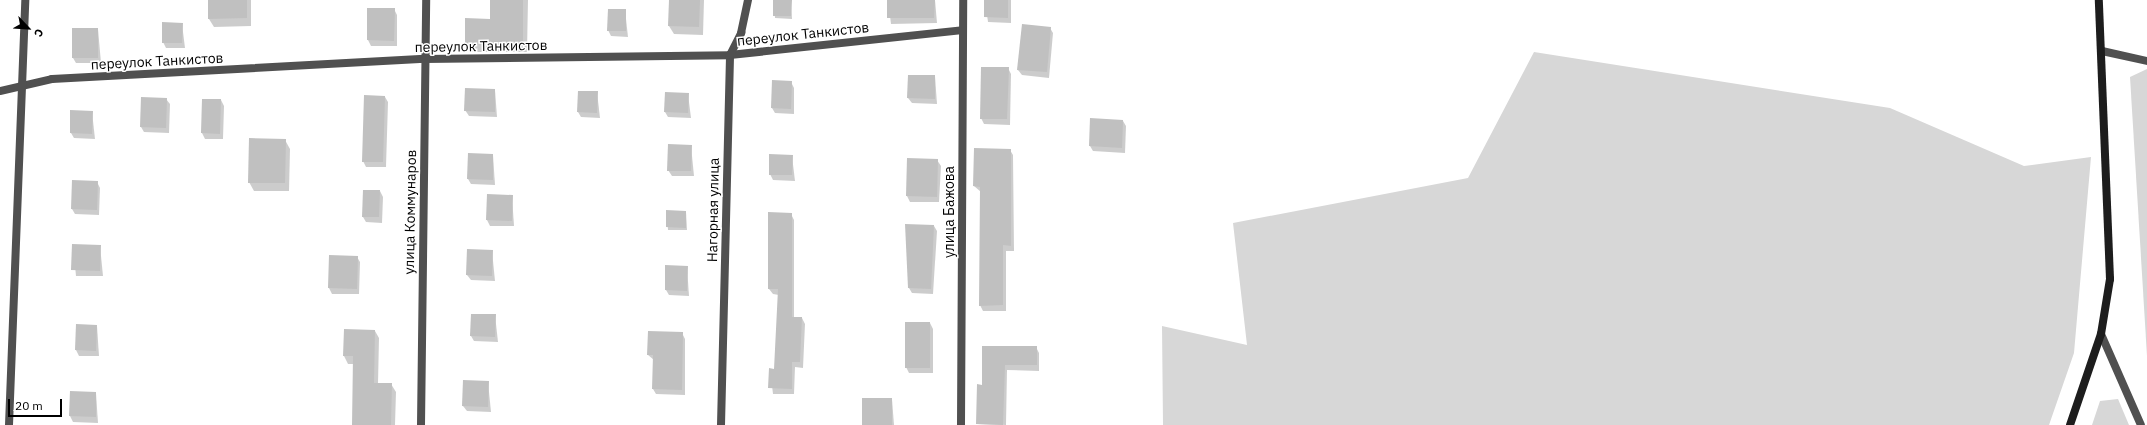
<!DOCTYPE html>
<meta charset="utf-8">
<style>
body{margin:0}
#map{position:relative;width:2147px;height:425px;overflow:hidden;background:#fff;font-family:"IBM Plex Sans",sans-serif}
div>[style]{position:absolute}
.green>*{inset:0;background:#d7d7d7}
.shadow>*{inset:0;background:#0003}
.building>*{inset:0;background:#c0c0c0}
.lane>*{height:8px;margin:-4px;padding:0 4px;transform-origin:4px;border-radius:4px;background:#505050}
.street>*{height:8px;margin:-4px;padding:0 4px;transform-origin:4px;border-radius:4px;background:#505050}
.secondary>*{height:8px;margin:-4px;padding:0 4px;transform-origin:4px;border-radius:4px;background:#1d1d1d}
span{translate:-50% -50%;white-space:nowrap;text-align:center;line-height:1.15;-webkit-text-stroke:3px #fff;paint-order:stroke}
.street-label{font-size:14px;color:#000}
.north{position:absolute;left:8px;top:8px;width:40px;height:40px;-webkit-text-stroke:3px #fff;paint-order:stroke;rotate:115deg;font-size:11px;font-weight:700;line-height:16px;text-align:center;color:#000}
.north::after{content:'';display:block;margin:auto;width:14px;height:18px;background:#000;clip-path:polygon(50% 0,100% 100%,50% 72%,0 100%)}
.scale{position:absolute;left:8px;top:399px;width:54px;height:18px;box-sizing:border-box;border:2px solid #000;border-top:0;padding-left:5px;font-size:12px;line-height:14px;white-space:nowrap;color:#000;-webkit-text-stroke:3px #fff;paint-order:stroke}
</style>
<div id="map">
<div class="green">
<i style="clip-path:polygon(1534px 52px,1890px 108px,2024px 166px,2091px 157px,2074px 353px,2049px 425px,1163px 425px,1162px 326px,1247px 345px,1233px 223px,1468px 178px)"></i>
<i style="clip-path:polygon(2147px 69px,2147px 356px,2130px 77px)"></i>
<i style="clip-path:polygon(2118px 399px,2129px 425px,2092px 425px,2100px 401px)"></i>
</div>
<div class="shadow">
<i style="clip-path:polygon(209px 0,251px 0,251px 26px,214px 27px,209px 19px)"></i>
<i style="clip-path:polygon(491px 0,528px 0,527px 52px,471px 52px,466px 44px,491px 20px)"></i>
<i style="clip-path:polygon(670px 0,704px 0,703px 35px,674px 34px,669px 26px)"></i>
<i style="clip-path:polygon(774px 0,791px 0,792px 19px,775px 18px)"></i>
<i style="clip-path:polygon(888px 0,935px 0,937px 23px,891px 24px)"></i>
<i style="clip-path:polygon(985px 0,1011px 0,1011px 23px,988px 22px)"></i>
<i style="clip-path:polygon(394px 9px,397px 15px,397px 46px,371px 46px,368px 40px)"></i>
<i style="clip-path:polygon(625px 10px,628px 37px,611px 36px,608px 30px)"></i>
<i style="clip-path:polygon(182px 24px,185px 48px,166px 48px,163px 42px)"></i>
<i style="clip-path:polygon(1050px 28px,1053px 33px,1049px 78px,1022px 75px,1018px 70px)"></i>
<i style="clip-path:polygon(98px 29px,101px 63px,76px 63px,73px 58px)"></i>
<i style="clip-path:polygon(1008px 68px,1011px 74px,1010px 125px,984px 124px,981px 118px)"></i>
<i style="clip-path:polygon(935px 76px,937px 104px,912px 103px,908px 98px)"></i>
<i style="clip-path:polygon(791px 82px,794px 88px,794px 114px,775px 113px,772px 108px)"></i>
<i style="clip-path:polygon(495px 90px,497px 117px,469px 116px,465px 110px)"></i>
<i style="clip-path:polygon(597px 92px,600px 118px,581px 117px,578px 112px)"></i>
<i style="clip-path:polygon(688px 94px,691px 118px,668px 117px,665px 112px)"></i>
<i style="clip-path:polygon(385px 97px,388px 102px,386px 167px,366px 167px,363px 161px)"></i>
<i style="clip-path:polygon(166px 99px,170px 104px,169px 133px,144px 132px,141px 127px)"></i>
<i style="clip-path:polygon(221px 100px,224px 106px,223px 139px,205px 139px,202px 133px)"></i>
<i style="clip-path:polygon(92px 112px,95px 139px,74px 138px,71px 133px)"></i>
<i style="clip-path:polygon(1123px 121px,1126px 126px,1125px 153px,1093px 151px,1090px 146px)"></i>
<i style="clip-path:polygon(285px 140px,290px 149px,289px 191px,254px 191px,249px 182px)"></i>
<i style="clip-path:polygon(691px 146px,694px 176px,672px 176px,668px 170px)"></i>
<i style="clip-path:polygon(1010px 150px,1013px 155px,1014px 251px,1006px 251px,1006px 311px,983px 311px,980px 305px,981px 192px,974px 186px)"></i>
<i style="clip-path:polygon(493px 155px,495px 185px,471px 184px,468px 179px)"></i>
<i style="clip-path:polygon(792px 156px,795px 181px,773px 180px,770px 174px)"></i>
<i style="clip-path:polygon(937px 160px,941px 166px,939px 202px,910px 202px,907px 196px)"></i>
<i style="clip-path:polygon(97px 182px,100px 188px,99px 215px,75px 214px,72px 209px)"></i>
<i style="clip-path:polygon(380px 191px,383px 197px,382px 223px,366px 222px,363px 217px)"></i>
<i style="clip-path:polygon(512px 196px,514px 226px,490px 226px,487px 220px)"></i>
<i style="clip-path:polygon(667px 211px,686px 212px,687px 230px,668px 230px)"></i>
<i style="clip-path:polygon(791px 214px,794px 220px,794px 318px,802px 318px,805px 324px,803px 368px,795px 367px,794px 394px,773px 394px,770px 369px,775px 370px,779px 295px,773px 294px,769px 289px)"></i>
<i style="clip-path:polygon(934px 226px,937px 231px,933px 294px,912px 293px,909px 288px)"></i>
<i style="clip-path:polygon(73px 245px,100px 246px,103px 276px,76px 276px)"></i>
<i style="clip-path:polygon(492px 251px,495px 281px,471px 280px,467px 275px)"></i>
<i style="clip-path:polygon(330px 256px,357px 257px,360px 262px,359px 294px,332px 294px,329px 288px)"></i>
<i style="clip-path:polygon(687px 267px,689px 296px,669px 295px,666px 290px)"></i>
<i style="clip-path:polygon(495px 315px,498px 342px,474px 341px,471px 336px)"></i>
<i style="clip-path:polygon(930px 323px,933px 329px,933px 373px,909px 373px,906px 367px)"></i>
<i style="clip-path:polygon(97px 326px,99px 356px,79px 356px,76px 350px)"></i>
<i style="clip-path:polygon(375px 331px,379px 338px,378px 384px,391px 384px,396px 392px,395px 425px,353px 425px,354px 364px,348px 364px,344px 356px)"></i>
<i style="clip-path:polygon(682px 333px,685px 339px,685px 395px,656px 394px,653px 389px,654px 360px,648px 355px)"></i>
<i style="clip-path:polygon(983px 347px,1036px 347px,1039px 353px,1039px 371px,1007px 370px,1006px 425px,977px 424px,983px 386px)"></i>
<i style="clip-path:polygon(488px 382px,491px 412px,467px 411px,463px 406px)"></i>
<i style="clip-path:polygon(96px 393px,98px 423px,73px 422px,70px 416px)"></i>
<i style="clip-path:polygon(892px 399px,894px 425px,863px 425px)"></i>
</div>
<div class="building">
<i style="clip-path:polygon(208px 0,247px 0,247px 18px,208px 19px)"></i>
<i style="clip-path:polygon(490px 0,523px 0,523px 45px,465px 44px,465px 18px,490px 19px)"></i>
<i style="clip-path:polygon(669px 0,700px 0,699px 27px,668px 26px)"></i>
<i style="clip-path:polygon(773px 0,792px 0,791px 16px,773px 16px)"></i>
<i style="clip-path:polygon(887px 0,935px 0,934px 18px,887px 18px)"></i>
<i style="clip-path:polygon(984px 0,1008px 0,1008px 18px,984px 17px)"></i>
<i style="clip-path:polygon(367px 8px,395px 8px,394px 41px,367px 40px)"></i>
<i style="clip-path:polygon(608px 9px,626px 9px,626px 31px,607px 31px)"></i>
<i style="clip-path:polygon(162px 22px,183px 23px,182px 43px,162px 43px)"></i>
<i style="clip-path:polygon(1022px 24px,1051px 27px,1047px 72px,1017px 70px)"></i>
<i style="clip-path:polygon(72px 28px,98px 28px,98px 58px,72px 58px)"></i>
<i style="clip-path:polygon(981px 67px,1009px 67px,1007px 119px,980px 119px)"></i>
<i style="clip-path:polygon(908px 75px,935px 75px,935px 99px,907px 98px)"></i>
<i style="clip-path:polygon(772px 80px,792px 81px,791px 109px,771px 108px)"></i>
<i style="clip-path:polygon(465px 88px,495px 89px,495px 112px,464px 111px)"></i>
<i style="clip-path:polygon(578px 91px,598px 91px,597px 113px,577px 112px)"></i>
<i style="clip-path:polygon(665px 92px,689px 93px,688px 113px,664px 112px)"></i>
<i style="clip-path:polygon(364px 95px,385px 96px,383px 162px,362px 162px)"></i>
<i style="clip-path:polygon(141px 97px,167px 98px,166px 128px,140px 127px)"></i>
<i style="clip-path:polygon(202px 99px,221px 99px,220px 134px,201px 133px)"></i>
<i style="clip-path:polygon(70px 110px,93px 111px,92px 134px,70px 133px)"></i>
<i style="clip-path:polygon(1090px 118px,1123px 120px,1122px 148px,1089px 146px)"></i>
<i style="clip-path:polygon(249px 138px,286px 139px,285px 183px,248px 183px)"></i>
<i style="clip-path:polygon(668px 144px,692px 145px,691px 171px,667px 171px)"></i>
<i style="clip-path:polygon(974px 148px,1011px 149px,1011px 246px,1003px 245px,1003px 305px,979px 306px,980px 187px,973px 186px)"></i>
<i style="clip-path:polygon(468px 153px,493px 154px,493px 180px,467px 179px)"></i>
<i style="clip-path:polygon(769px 154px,793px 155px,792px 175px,769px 175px)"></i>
<i style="clip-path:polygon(907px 158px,938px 159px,937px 197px,906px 196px)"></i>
<i style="clip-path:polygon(72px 180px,98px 181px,97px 210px,71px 209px)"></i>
<i style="clip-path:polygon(363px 190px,380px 190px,379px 217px,362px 217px)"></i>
<i style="clip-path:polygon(487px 194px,513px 195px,512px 221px,486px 220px)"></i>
<i style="clip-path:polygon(666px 210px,686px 211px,686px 228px,666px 227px)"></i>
<i style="clip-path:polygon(768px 212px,792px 213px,792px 317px,802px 317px,800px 362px,792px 362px,792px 389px,768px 388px,769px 368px,774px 369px,778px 289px,768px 289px)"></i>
<i style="clip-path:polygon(905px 224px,934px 225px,931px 289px,908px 288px)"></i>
<i style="clip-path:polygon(72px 244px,101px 245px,100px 271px,71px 270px)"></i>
<i style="clip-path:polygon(467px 249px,493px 250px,492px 276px,466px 275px)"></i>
<i style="clip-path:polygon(329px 255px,358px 256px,357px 289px,328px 288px)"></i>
<i style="clip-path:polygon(665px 265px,688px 266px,687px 291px,665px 290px)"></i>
<i style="clip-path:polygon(471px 314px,496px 314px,495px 337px,470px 336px)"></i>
<i style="clip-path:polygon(905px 322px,930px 322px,930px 368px,905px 368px)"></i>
<i style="clip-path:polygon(76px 324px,97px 325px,96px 351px,75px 350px)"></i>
<i style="clip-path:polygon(344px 329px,375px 330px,374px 383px,392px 383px,391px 425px,352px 425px,353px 356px,343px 356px)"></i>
<i style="clip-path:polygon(648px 331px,683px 332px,682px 390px,652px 389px,653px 355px,647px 355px)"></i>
<i style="clip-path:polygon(982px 346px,1037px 346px,1037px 365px,1005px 365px,1003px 425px,976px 424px,977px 384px,982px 385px)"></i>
<i style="clip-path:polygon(463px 380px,489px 381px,488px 407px,462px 406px)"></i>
<i style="clip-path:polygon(70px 391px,96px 392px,96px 417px,69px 416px)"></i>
<i style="clip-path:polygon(862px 398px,892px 398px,892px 425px,862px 425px)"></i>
</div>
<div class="lane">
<i style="left:2102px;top:51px;width:46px;rotate:12.5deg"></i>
</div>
<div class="street">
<i style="left:0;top:91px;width:53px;rotate:-13deg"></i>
<i style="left:52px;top:79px;width:373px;rotate:-3.1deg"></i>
<i style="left:424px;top:59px;width:306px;rotate:-0.7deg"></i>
<i style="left:730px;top:55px;width:234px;rotate:-6.1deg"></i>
<i style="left:2101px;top:334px;width:99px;rotate:66.3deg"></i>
<i style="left:9px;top:425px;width:425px;rotate:-87.8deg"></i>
<i style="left:421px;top:425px;width:425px;rotate:-89.3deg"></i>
<i style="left:721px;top:425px;width:370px;rotate:-88.6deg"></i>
<i style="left:730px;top:55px;width:25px;rotate:-63deg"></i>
<i style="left:741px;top:33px;width:34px;rotate:-78deg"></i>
<i style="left:961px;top:425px;width:425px;rotate:-89.7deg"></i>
</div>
<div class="secondary">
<i style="left:2070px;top:425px;width:96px;rotate:-71.2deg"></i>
<i style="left:2101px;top:334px;width:56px;rotate:-80.7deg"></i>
<i style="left:2110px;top:279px;width:279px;rotate:-92.3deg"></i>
</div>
<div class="street-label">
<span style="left:803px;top:34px;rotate:-6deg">переулок Танкистов</span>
<span style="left:481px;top:46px;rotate:-1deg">переулок Танкистов</span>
<span style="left:157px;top:61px;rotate:-3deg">переулок Танкистов</span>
<span style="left:713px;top:210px;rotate:-89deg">Нагорная улица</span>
<span style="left:410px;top:212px;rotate:-89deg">улица Коммунаров</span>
<span style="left:949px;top:212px;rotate:-90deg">улица Бажова</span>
</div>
<div class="north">С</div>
<div class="scale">20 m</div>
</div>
